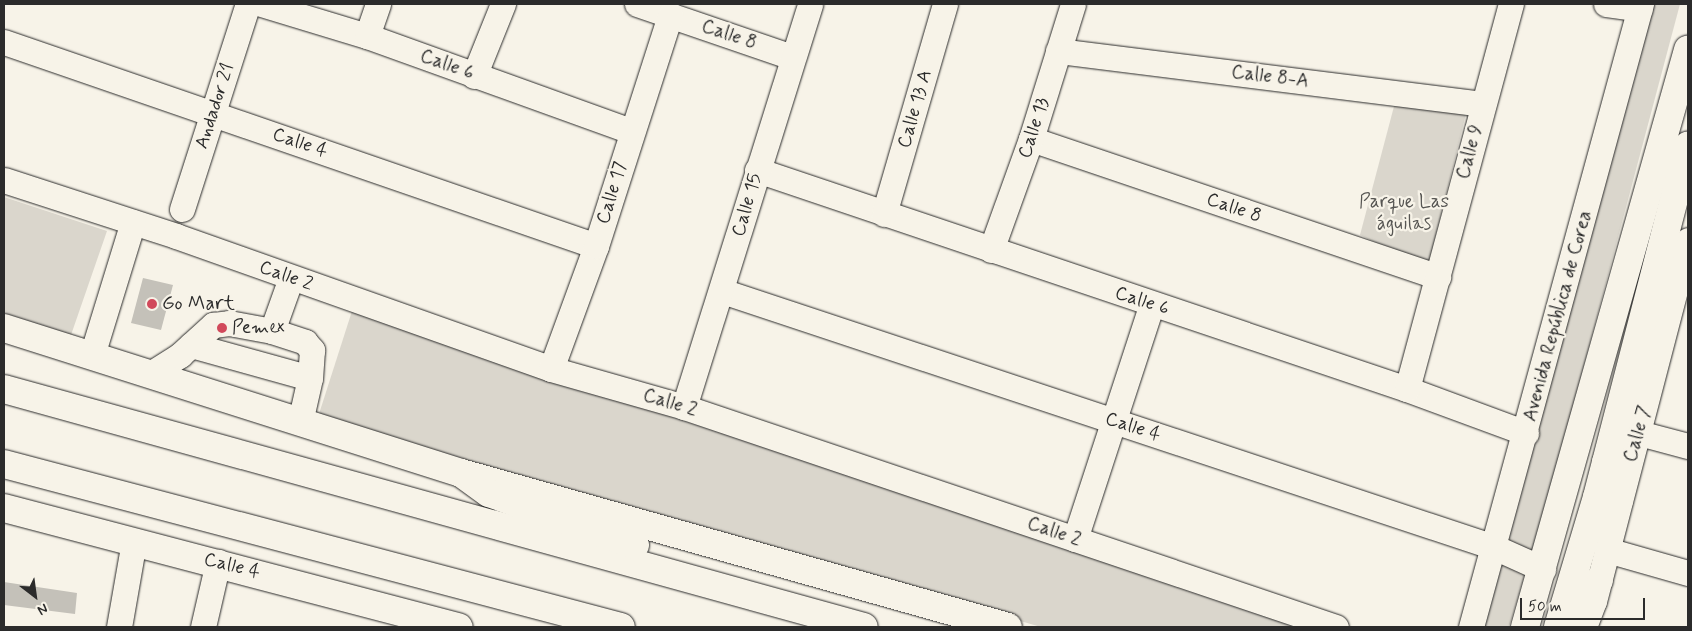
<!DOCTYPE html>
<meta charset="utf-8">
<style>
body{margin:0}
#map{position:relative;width:1692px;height:631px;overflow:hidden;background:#f7f3e8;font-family:Mynerve,sans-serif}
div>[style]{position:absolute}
.green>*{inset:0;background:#dad6cc}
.building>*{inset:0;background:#c4c1b9}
.roads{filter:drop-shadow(0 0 1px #2b2b2b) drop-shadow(0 0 1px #2b2b2b)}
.minor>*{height:25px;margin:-12.5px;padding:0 12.5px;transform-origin:12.5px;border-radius:12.5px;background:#f7f3e8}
.major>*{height:28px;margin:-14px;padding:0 14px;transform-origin:14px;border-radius:14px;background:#f7f3e8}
.highway>*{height:28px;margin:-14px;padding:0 14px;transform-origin:14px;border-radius:14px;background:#f7f3e8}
.dots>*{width:14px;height:14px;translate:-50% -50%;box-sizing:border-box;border:2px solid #f7f3e8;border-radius:50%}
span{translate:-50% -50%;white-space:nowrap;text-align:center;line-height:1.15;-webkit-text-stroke:4.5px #f7f3e8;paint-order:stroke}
.street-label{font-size:19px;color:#2b2b2b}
.park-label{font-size:19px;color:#575653}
.poi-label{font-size:19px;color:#2b2b2b}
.left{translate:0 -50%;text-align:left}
.frame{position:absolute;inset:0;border:5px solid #2b2b2b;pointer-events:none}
.north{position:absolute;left:10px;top:571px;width:50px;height:50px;-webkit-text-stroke:4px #f7f3e8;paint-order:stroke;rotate:150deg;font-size:14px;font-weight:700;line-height:20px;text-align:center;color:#2b2b2b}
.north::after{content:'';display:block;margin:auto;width:18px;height:22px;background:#2b2b2b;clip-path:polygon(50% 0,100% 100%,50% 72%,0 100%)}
.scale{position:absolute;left:1520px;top:598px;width:125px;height:22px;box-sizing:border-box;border:2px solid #2b2b2b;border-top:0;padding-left:6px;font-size:15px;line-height:18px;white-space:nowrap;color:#2b2b2b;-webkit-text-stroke:4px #f7f3e8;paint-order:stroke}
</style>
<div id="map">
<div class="green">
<i style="clip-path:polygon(1649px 4px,1680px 4px,1556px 471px,1509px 627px,1479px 627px)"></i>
<i style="clip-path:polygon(1397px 95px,1468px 106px,1428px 267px,1360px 235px)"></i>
<i style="clip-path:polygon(4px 197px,107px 231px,71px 335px,4px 313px)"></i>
<i style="clip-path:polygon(352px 311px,1307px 627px,1041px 627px,318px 417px)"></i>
</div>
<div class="building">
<i style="clip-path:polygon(143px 278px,173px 285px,161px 330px,131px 323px)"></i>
<i style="clip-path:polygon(4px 582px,77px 593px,75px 614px,4px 605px)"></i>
</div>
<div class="roads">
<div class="minor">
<i style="left:261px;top:4px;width:111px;rotate:16.8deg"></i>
<i style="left:367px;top:36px;width:281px;rotate:19.8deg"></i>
<i style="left:637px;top:4px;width:164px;rotate:18.9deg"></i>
<i style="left:1606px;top:4px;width:34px;rotate:8deg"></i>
<i style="left:367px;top:36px;width:34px;rotate:-71deg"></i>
<i style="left:4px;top:42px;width:626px;rotate:19.01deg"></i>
<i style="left:1058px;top:51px;width:427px;rotate:7.1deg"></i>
<i style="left:474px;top:76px;width:78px;rotate:-68.1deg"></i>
<i style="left:1031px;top:139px;width:430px;rotate:18.7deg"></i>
<i style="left:757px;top:170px;width:686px;rotate:18.62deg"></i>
<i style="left:1407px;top:389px;width:127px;rotate:20.3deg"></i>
<i style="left:4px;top:180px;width:181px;rotate:18deg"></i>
<i style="left:176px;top:236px;width:398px;rotate:19.5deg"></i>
<i style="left:551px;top:369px;width:138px;rotate:15.9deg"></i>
<i style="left:684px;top:407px;width:688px;rotate:18.65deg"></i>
<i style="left:182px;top:209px;width:215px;rotate:-72.2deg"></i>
<i style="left:884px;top:214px;width:219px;rotate:-73.8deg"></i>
<i style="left:991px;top:250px;width:118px;rotate:-70.2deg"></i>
<i style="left:1031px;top:139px;width:141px;rotate:-72.7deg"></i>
<i style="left:722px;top:291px;width:813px;rotate:18.35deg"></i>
<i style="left:1494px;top:547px;width:54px;rotate:24.2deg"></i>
<i style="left:272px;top:331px;width:56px;rotate:-70.3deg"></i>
<i style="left:191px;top:345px;width:123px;rotate:15.5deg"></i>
<i style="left:92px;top:355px;width:139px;rotate:-72.9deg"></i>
<i style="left:551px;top:369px;width:131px;rotate:-69.9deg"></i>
<i style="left:596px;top:246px;width:243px;rotate:-72.2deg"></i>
<i style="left:150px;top:374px;width:36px;rotate:-32deg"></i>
<i style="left:180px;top:355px;width:45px;rotate:-42.3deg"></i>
<i style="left:213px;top:325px;width:16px;rotate:-7deg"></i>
<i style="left:229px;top:323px;width:44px;rotate:10.5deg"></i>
<i style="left:272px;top:331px;width:35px;rotate:18deg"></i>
<i style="left:305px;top:342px;width:11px;rotate:49deg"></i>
<i style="left:312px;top:350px;width:28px;rotate:94deg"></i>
<i style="left:310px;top:378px;width:45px;rotate:102.8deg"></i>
<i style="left:1407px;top:389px;width:399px;rotate:-74.9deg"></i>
<i style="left:684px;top:407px;width:422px;rotate:-72.6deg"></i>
<i style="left:1639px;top:433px;width:51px;rotate:14.9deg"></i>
<i style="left:1075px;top:539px;width:247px;rotate:-71.9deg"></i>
<i style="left:1607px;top:550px;width:84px;rotate:15.9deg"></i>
<i style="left:119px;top:627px;width:87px;rotate:-80.1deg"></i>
<i style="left:203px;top:627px;width:67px;rotate:-77deg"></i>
<i style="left:1471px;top:627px;width:646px;rotate:-74.74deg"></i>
<i style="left:1584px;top:627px;width:28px;rotate:-69deg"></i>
<i style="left:1594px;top:601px;width:373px;rotate:-75.4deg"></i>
</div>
<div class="major">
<i style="left:4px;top:328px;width:479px;rotate:17.6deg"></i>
<i style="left:461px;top:473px;width:568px;rotate:15.72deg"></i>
<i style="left:1606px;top:462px;width:41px;rotate:71.6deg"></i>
<i style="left:4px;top:508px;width:470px;rotate:14.7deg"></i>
<i style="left:1564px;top:620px;width:53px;rotate:-48.8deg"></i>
<i style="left:1525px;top:627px;width:600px;rotate:-74.23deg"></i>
<i style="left:1558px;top:627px;width:136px;rotate:-73.3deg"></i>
<i style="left:1597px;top:497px;width:363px;rotate:-75.5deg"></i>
</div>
<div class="highway">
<i style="left:4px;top:389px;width:892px;rotate:15.47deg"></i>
<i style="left:4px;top:464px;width:638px;rotate:14.8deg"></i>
<i style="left:461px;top:473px;width:34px;rotate:36deg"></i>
<i style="left:489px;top:493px;width:155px;rotate:19.6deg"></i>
</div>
</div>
<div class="dots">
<i style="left:152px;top:304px;background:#d1495b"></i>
<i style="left:222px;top:328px;background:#d1495b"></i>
</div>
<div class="street-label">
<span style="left:729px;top:35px;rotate:19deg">Calle 8</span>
<span style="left:447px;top:65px;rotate:20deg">Calle 6</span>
<span style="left:1270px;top:77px;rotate:7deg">Calle 8-A</span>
<span style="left:215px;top:106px;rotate:-72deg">Andador 21</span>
<span style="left:915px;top:109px;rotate:-74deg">Calle 13 A</span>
<span style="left:1034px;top:128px;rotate:-72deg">Calle 13</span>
<span style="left:300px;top:143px;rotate:19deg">Calle 4</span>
<span style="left:1470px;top:152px;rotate:-75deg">Calle 9</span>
<span style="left:612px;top:193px;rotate:-73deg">Calle 17</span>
<span style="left:747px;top:205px;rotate:-74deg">Calle 15</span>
<span style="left:1234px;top:208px;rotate:19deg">Calle 8</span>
<span style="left:286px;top:276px;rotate:20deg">Calle 2</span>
<span style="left:1142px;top:301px;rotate:18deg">Calle 6</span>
<span style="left:1558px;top:316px;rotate:-75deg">Avenida República de Corea</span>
<span style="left:670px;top:403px;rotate:17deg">Calle 2</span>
<span style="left:1133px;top:427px;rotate:18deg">Calle 4</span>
<span style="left:1638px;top:434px;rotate:-74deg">Calle 7</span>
<span style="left:1054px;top:532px;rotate:19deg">Calle 2</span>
<span style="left:232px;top:566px;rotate:14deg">Calle 4</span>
</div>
<div class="park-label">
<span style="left:1404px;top:213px">Parque Las<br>águilas</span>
</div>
<div class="poi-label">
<span class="left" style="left:162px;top:304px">Go Mart</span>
<span class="left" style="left:232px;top:328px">Pemex</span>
</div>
<div class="frame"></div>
<div class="north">N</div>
<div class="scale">50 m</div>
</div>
